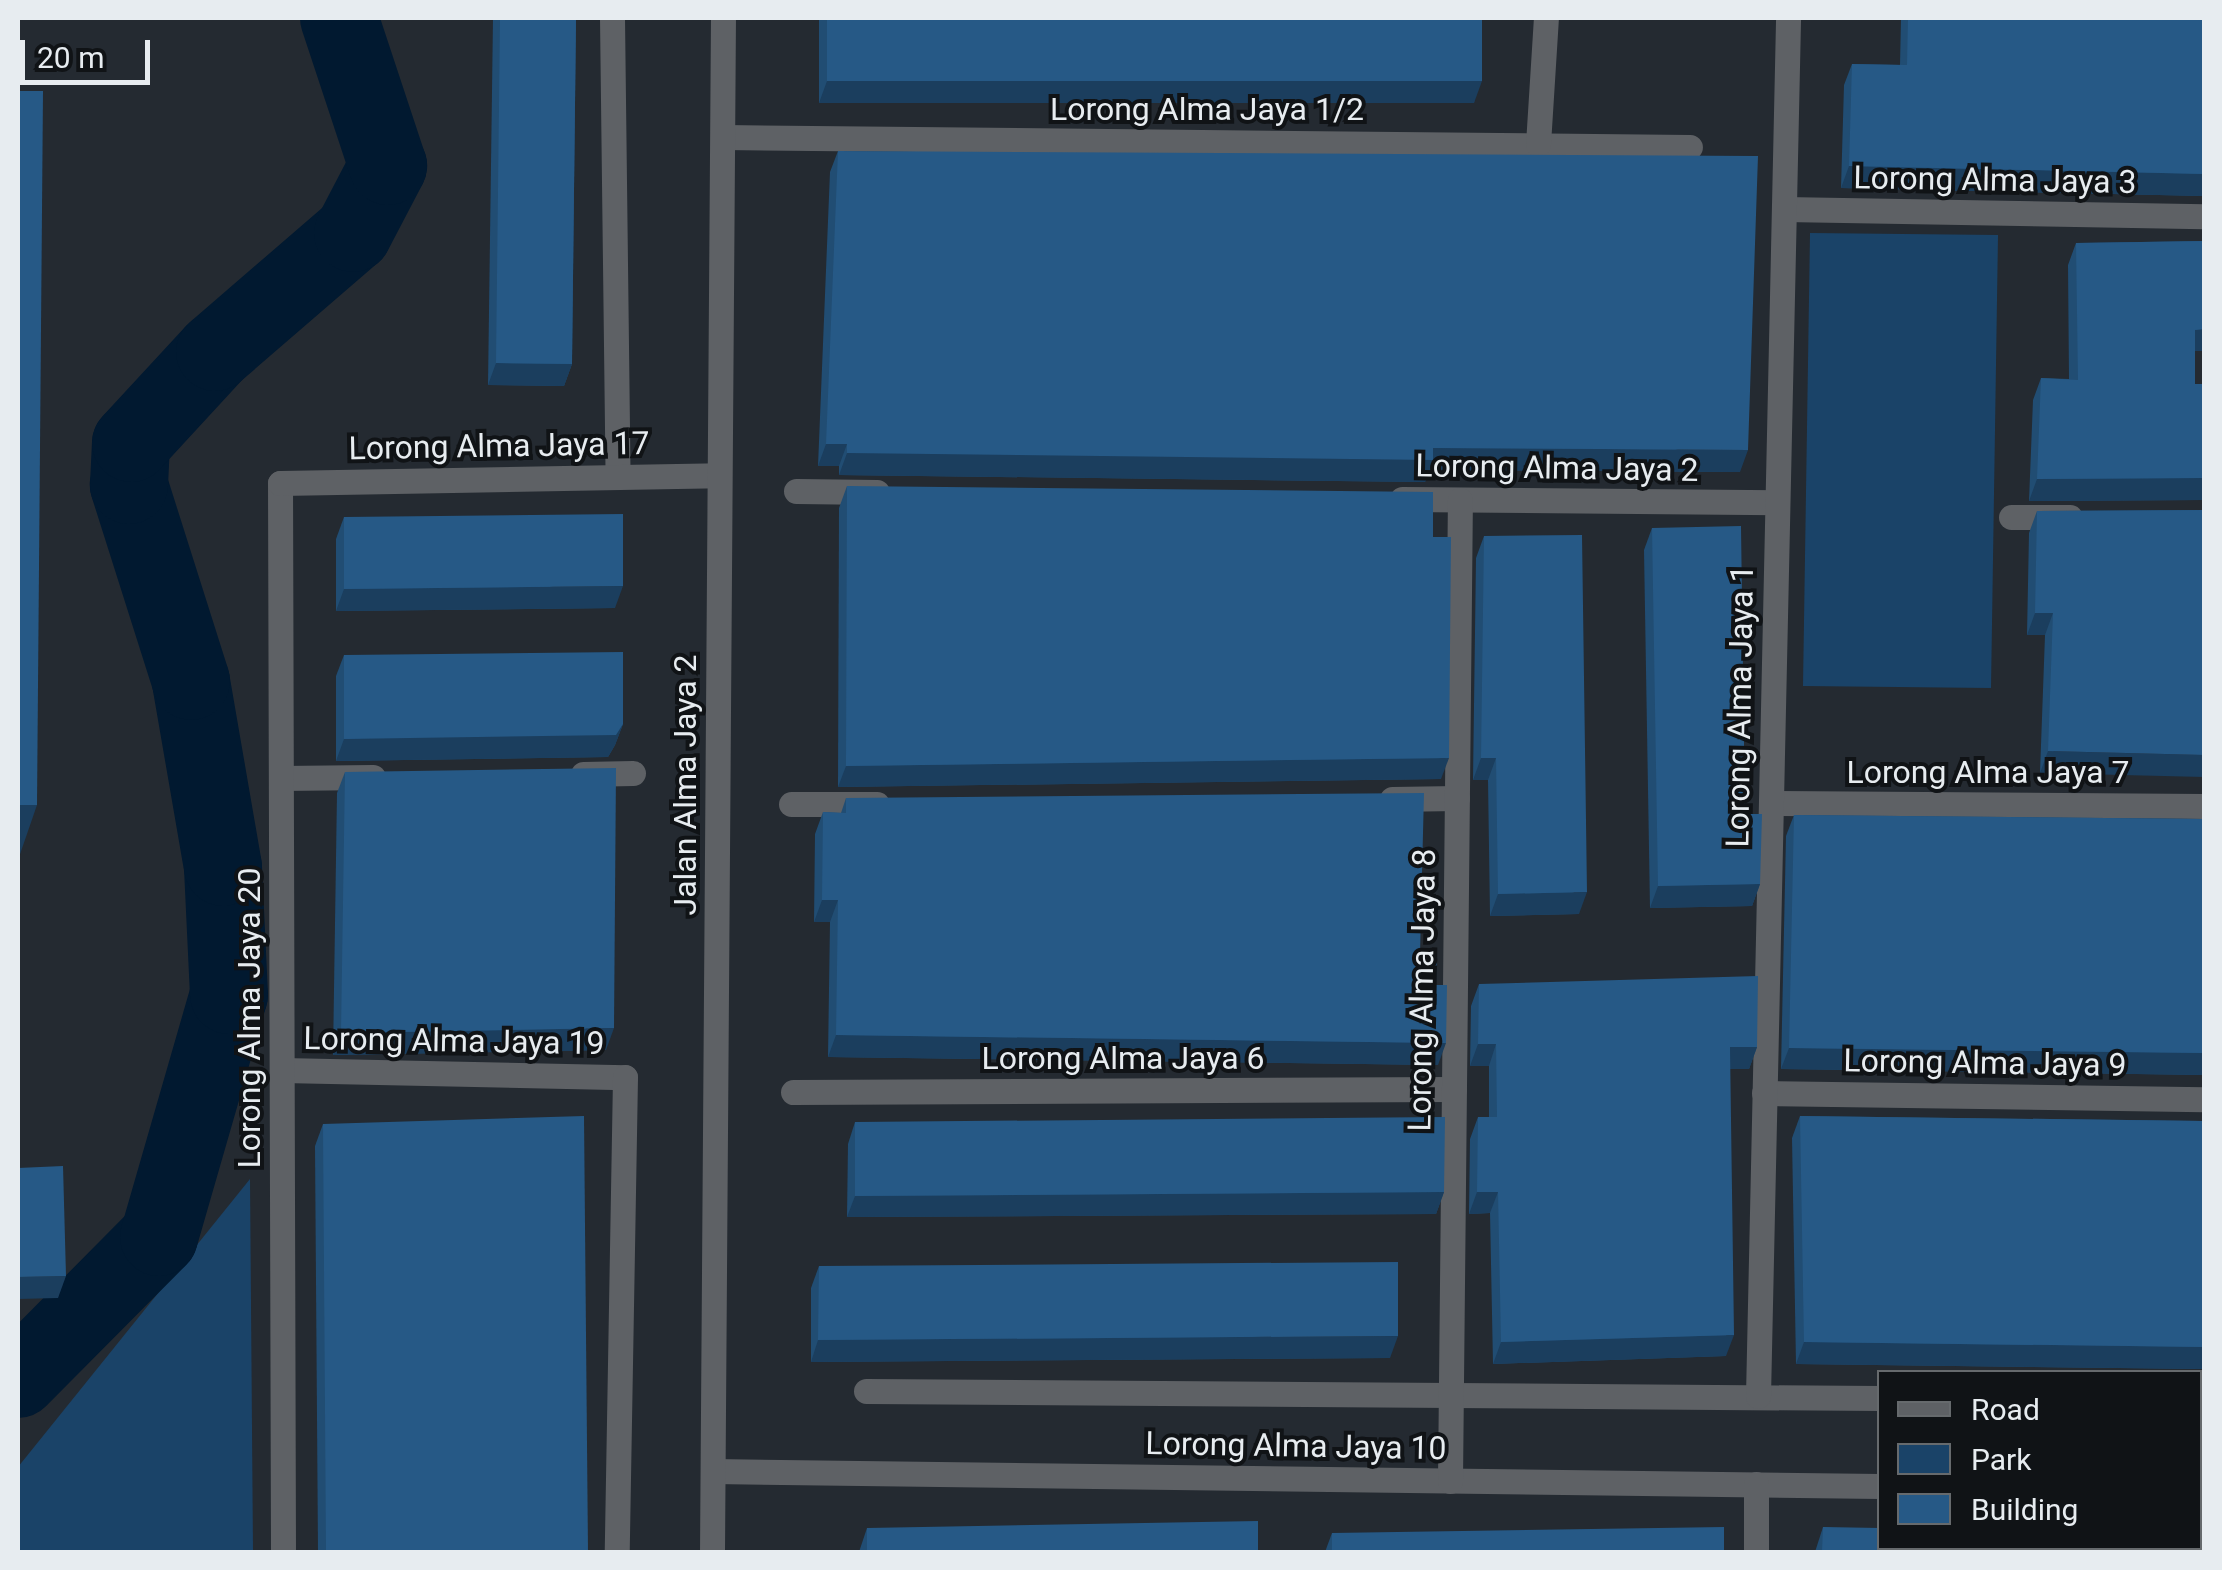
<!DOCTYPE html>
<style>
body{margin:0}
#map{position:relative;width:2222px;height:1570px;overflow:hidden;background:#242a31;font-family:Roboto,sans-serif}
div>[style]{position:absolute}
.green>*{inset:0;background:#1a4368}
.river>*{height:78px;margin:-39px;padding:0 39px;transform-origin:39px;border-radius:39px;background:#011930}
.minor>*{height:25px;margin:-12.5px;padding:0 12.5px;transform-origin:12.5px;border-radius:12.5px;background:#5e6165}
.tertiary>*{height:25px;margin:-12.5px;padding:0 12.5px;transform-origin:12.5px;border-radius:12.5px;background:#5e6165}
.wall>*{inset:0;background:#214d73}
.shaded-wall>*{inset:0;background:#1b3e5e}
.building>*{inset:0;background:#265986}
span{translate:-50% -50%;white-space:nowrap;text-align:center;line-height:1.15;-webkit-text-stroke:8px #101316;paint-order:stroke}
.street-label{font-size:32px;color:#e7ecf0}
.frame{position:absolute;inset:0;border:20px solid #e7ecf0;pointer-events:none}
.legend{position:absolute;left:1877px;top:1370px;width:325px;height:180px;box-sizing:border-box;background:#101316;border:2px solid #666a6d;margin:0;padding:12px 18px;list-style:none;font-size:30px;color:#e7ecf0}
.legend li{display:flex;align-items:center;gap:20px;height:50px}
.legend b{width:50px;border:2px solid #666a6d}
.scale{position:absolute;left:20px;top:40px;width:130px;height:45px;box-sizing:border-box;border:5px solid #e7ecf0;border-top:0;padding-left:12px;font-size:30px;line-height:35px;white-space:nowrap;color:#e7ecf0;-webkit-text-stroke:8px #101316;paint-order:stroke}
</style>
<div id="map">
<div class="green">
<i style="clip-path:polygon(1810px 233px,1998px 235px,1991px 688px,1803px 686px)"></i>
<i style="clip-path:polygon(250px 1179px,253px 1552px,18px 1552px,18px 1467px)"></i>
</div>
<div class="river">
<i style="left:18px;top:1379px;width:200px;rotate:-45.2deg"></i>
<i style="left:159px;top:1237px;width:252px;rotate:-73.9deg"></i>
<i style="left:229px;top:995px;width:128px;rotate:-92.7deg"></i>
<i style="left:223px;top:867px;width:189px;rotate:-99.8deg"></i>
<i style="left:191px;top:681px;width:206px;rotate:-107.6deg"></i>
<i style="left:129px;top:485px;width:42px;rotate:-87.3deg"></i>
<i style="left:131px;top:443px;width:124px;rotate:-47.3deg"></i>
<i style="left:215px;top:352px;width:182px;rotate:-40.8deg"></i>
<i style="left:353px;top:233px;width:76px;rotate:-62.4deg"></i>
<i style="left:388px;top:166px;width:156px;rotate:-108.3deg"></i>
</div>
<div class="minor">
<i style="left:612px;top:18px;width:459px;rotate:89.3deg"></i>
<i style="left:723px;top:137px;width:967px;rotate:0.59deg"></i>
<i style="left:1538px;top:144px;width:126px;rotate:-86.4deg"></i>
<i style="left:1784px;top:209px;width:420px;rotate:1deg"></i>
<i style="left:796px;top:491px;width:81px;rotate:0.7deg"></i>
<i style="left:1402px;top:499px;width:375px;rotate:0.5deg"></i>
<i style="left:2011px;top:517px;width:59px"></i>
<i style="left:583px;top:774px;width:50px;rotate:-1.1deg"></i>
<i style="left:281px;top:778px;width:92px;rotate:-0.6deg"></i>
<i style="left:1392px;top:799px;width:65px;rotate:-0.9deg"></i>
<i style="left:1771px;top:803px;width:433px;rotate:0.4deg"></i>
<i style="left:791px;top:804px;width:86px"></i>
<i style="left:282px;top:1070px;width:343px;rotate:1.2deg"></i>
<i style="left:625px;top:1077px;width:475px;rotate:91deg"></i>
<i style="left:793px;top:1092px;width:661px;rotate:-0.26deg"></i>
<i style="left:1764px;top:1093px;width:440px;rotate:0.8deg"></i>
<i style="left:866px;top:1391px;width:1014px;rotate:0.4deg"></i>
<i style="left:1758px;top:1396px;width:1378px;rotate:-88.75deg"></i>
<i style="left:2200px;top:1402px;width:4px"></i>
<i style="left:713px;top:1471px;width:1167px;rotate:0.74deg"></i>
<i style="left:1450px;top:1481px;width:981px;rotate:-89.42deg"></i>
<i style="left:1756px;top:1484px;width:68px;rotate:90deg"></i>
<i style="left:2200px;top:1490px;width:4px"></i>
<i style="left:283px;top:1552px;width:1069px;rotate:-90.16deg"></i>
<i style="left:280px;top:483px;width:439px;rotate:-1deg"></i>
<i style="left:2105px;top:1552px;width:4px;rotate:-76deg"></i>
</div>
<div class="tertiary">
<i style="left:712px;top:1552px;width:1534px;rotate:-89.59deg"></i>
</div>
<div class="wall">
<i style="clip-path:polygon(493px 18px,576px 18px,572px 364px,564px 386px,488px 385px)"></i>
<i style="clip-path:polygon(819px 18px,1482px 18px,1474px 103px,819px 103px)"></i>
<i style="clip-path:polygon(1901px 18px,2204px 18px,2204px 196px,1841px 188px,1844px 85px,1852px 64px,1900px 65px)"></i>
<i style="clip-path:polygon(838px 151px,1740px 472px,1430px 470px,1425px 482px,839px 475px,839px 466px,818px 466px,830px 172px)"></i>
<i style="clip-path:polygon(2204px 241px,2204px 351px,2195px 351px,2195px 384px,2204px 384px,2204px 500px,2029px 501px,2033px 400px,2041px 378px,2069px 379px,2068px 265px,2076px 243px)"></i>
<i style="clip-path:polygon(847px 486px,1433px 537px,1441px 779px,838px 787px,839px 508px)"></i>
<i style="clip-path:polygon(2204px 510px,2040px 773px,2045px 635px,2027px 635px,2029px 533px,2037px 511px)"></i>
<i style="clip-path:polygon(344px 517px,615px 608px,336px 611px,336px 539px)"></i>
<i style="clip-path:polygon(1652px 528px,1745px 814px,1760px 884px,1752px 906px,1650px 908px,1644px 550px)"></i>
<i style="clip-path:polygon(1484px 536px,1579px 914px,1490px 916px,1488px 780px,1473px 780px,1476px 558px)"></i>
<i style="clip-path:polygon(344px 655px,623px 724px,615px 745px,608px 757px,336px 761px,336px 676px)"></i>
<i style="clip-path:polygon(345px 772px,606px 1050px,333px 1055px,337px 793px)"></i>
<i style="clip-path:polygon(846px 798px,1420px 954px,1436px 985px,1438px 1065px,828px 1057px,830px 922px,814px 922px,815px 834px,823px 812px,841px 813px)"></i>
<i style="clip-path:polygon(1794px 815px,2204px 819px,2204px 1075px,1781px 1069px,1786px 836px)"></i>
<i style="clip-path:polygon(1479px 984px,1757px 1047px,1749px 1069px,1730px 1069px,1726px 1356px,1493px 1364px,1490px 1213px,1469px 1214px,1470px 1139px,1478px 1117px,1489px 1117px,1489px 1066px,1470px 1066px,1471px 1006px)"></i>
<i style="clip-path:polygon(1800px 1116px,2204px 1121px,2204px 1369px,1796px 1364px,1792px 1138px)"></i>
<i style="clip-path:polygon(855px 1122px,1444px 1192px,1436px 1214px,847px 1217px,848px 1144px)"></i>
<i style="clip-path:polygon(323px 1124px,588px 1552px,318px 1552px,315px 1146px)"></i>
<i style="clip-path:polygon(819px 1266px,1390px 1358px,811px 1362px,811px 1288px)"></i>
<i style="clip-path:polygon(1823px 1527px,2064px 1552px,1815px 1552px)"></i>
<i style="clip-path:polygon(867px 1528px,1258px 1552px,859px 1552px)"></i>
<i style="clip-path:polygon(1332px 1533px,1724px 1552px,1325px 1552px)"></i>
<i style="clip-path:polygon(2148px 1548px,2200px 1548px,2204px 1552px,2146px 1552px)"></i>
</div>
<div class="shaded-wall">
<i style="clip-path:polygon(827px 81px,1482px 81px,1474px 103px,819px 103px)"></i>
<i style="clip-path:polygon(1849px 166px,2204px 174px,2204px 196px,1841px 188px)"></i>
<i style="clip-path:polygon(2204px 329px,2204px 351px,2187px 351px,2195px 330px)"></i>
<i style="clip-path:polygon(496px 363px,572px 364px,564px 386px,488px 385px)"></i>
<i style="clip-path:polygon(826px 444px,847px 444px,839px 466px,818px 466px)"></i>
<i style="clip-path:polygon(1433px 448px,1748px 450px,1740px 472px,1430px 470px,1425px 482px,839px 475px,847px 453px)"></i>
<i style="clip-path:polygon(2204px 478px,2204px 500px,2029px 501px,2037px 479px)"></i>
<i style="clip-path:polygon(623px 586px,615px 608px,336px 611px,344px 589px)"></i>
<i style="clip-path:polygon(2035px 613px,2053px 613px,2045px 635px,2027px 635px)"></i>
<i style="clip-path:polygon(623px 724px,615px 745px,608px 757px,336px 761px,344px 739px)"></i>
<i style="clip-path:polygon(2048px 751px,2204px 755px,2204px 777px,2040px 773px)"></i>
<i style="clip-path:polygon(1449px 758px,1441px 779px,838px 787px,846px 766px)"></i>
<i style="clip-path:polygon(1481px 758px,1496px 758px,1488px 780px,1473px 780px)"></i>
<i style="clip-path:polygon(18px 805px,37px 805px,18px 860px)"></i>
<i style="clip-path:polygon(1760px 884px,1752px 906px,1650px 908px,1658px 886px)"></i>
<i style="clip-path:polygon(1587px 892px,1579px 914px,1490px 916px,1498px 894px)"></i>
<i style="clip-path:polygon(822px 900px,838px 900px,830px 922px,814px 922px)"></i>
<i style="clip-path:polygon(614px 1028px,606px 1050px,333px 1055px,341px 1033px)"></i>
<i style="clip-path:polygon(836px 1035px,1446px 1043px,1438px 1065px,828px 1057px)"></i>
<i style="clip-path:polygon(1478px 1044px,1496px 1044px,1489px 1066px,1470px 1066px)"></i>
<i style="clip-path:polygon(1730px 1047px,1757px 1047px,1749px 1069px,1722px 1069px)"></i>
<i style="clip-path:polygon(1789px 1048px,2204px 1053px,2204px 1075px,1781px 1069px)"></i>
<i style="clip-path:polygon(1444px 1192px,1436px 1214px,847px 1217px,855px 1196px)"></i>
<i style="clip-path:polygon(1477px 1192px,1498px 1192px,1490px 1213px,1469px 1214px)"></i>
<i style="clip-path:polygon(66px 1276px,58px 1298px,18px 1299px,18px 1277px)"></i>
<i style="clip-path:polygon(1734px 1335px,1726px 1356px,1493px 1364px,1501px 1342px)"></i>
<i style="clip-path:polygon(1398px 1336px,1390px 1358px,811px 1362px,818px 1340px)"></i>
<i style="clip-path:polygon(1804px 1342px,2204px 1347px,2204px 1369px,1796px 1364px)"></i>
</div>
<div class="building">
<i style="clip-path:polygon(500px 18px,576px 18px,572px 364px,496px 363px)"></i>
<i style="clip-path:polygon(827px 18px,1482px 18px,1482px 81px,827px 81px)"></i>
<i style="clip-path:polygon(1908px 18px,2204px 18px,2204px 174px,1849px 166px,1852px 64px,1907px 65px)"></i>
<i style="clip-path:polygon(18px 91px,43px 91px,37px 805px,18px 805px)"></i>
<i style="clip-path:polygon(838px 151px,1758px 156px,1748px 450px,1433px 448px,1433px 460px,847px 453px,847px 444px,826px 444px)"></i>
<i style="clip-path:polygon(2204px 241px,2204px 329px,2195px 330px,2195px 384px,2204px 384px,2204px 478px,2037px 479px,2041px 378px,2078px 380px,2076px 243px)"></i>
<i style="clip-path:polygon(847px 486px,1433px 492px,1433px 537px,1451px 537px,1449px 758px,846px 766px)"></i>
<i style="clip-path:polygon(2204px 510px,2204px 755px,2048px 751px,2053px 613px,2035px 613px,2037px 511px)"></i>
<i style="clip-path:polygon(623px 514px,623px 586px,344px 589px,344px 517px)"></i>
<i style="clip-path:polygon(1741px 526px,1745px 814px,1762px 814px,1760px 884px,1658px 886px,1652px 528px)"></i>
<i style="clip-path:polygon(1582px 535px,1587px 892px,1498px 894px,1496px 758px,1481px 758px,1484px 536px)"></i>
<i style="clip-path:polygon(623px 652px,623px 724px,616px 735px,344px 739px,344px 655px)"></i>
<i style="clip-path:polygon(616px 768px,614px 1028px,341px 1033px,345px 772px)"></i>
<i style="clip-path:polygon(1424px 793px,1420px 954px,1437px 955px,1436px 985px,1447px 985px,1446px 1043px,836px 1035px,838px 900px,822px 900px,823px 812px,846px 813px,846px 798px)"></i>
<i style="clip-path:polygon(1794px 815px,2204px 819px,2204px 1053px,1789px 1048px)"></i>
<i style="clip-path:polygon(1758px 976px,1757px 1047px,1730px 1047px,1734px 1335px,1501px 1342px,1498px 1192px,1477px 1192px,1478px 1117px,1497px 1117px,1496px 1044px,1478px 1044px,1479px 984px)"></i>
<i style="clip-path:polygon(584px 1116px,588px 1552px,326px 1552px,323px 1124px)"></i>
<i style="clip-path:polygon(1800px 1116px,2204px 1121px,2204px 1347px,1804px 1342px)"></i>
<i style="clip-path:polygon(1445px 1117px,1444px 1192px,855px 1196px,855px 1122px)"></i>
<i style="clip-path:polygon(63px 1166px,66px 1276px,18px 1277px,18px 1168px)"></i>
<i style="clip-path:polygon(1398px 1262px,1398px 1336px,818px 1340px,819px 1266px)"></i>
<i style="clip-path:polygon(2200px 1512px,2204px 1512px,2204px 1552px,2161px 1552px,2161px 1548px,2200px 1548px)"></i>
<i style="clip-path:polygon(1258px 1521px,1258px 1552px,867px 1552px,867px 1528px)"></i>
<i style="clip-path:polygon(1724px 1527px,1724px 1552px,1332px 1552px,1332px 1533px)"></i>
<i style="clip-path:polygon(1823px 1527px,1880px 1528px,1880px 1548px,2064px 1548px,2064px 1552px,1822px 1552px)"></i>
</div>
<div class="street-label">
<span style="left:1207px;top:109px">Lorong Alma Jaya 1/2</span>
<span style="left:1995px;top:180px;rotate:1deg">Lorong Alma Jaya 3</span>
<span style="left:499px;top:446px;rotate:-1deg">Lorong Alma Jaya 17</span>
<span style="left:1557px;top:468px;rotate:1deg">Lorong Alma Jaya 2</span>
<span style="left:1740px;top:706px;rotate:-89deg">Lorong Alma Jaya 1</span>
<span style="left:1988px;top:772px">Lorong Alma Jaya 7</span>
<span style="left:685px;top:785px;rotate:-90deg">Jalan Alma Jaya 2</span>
<span style="left:1422px;top:990px;rotate:-89deg">Lorong Alma Jaya 8</span>
<span style="left:249px;top:1018px;rotate:-90deg">Lorong Alma Jaya 20</span>
<span style="left:454px;top:1041px;rotate:1deg">Lorong Alma Jaya 19</span>
<span style="left:1123px;top:1058px">Lorong Alma Jaya 6</span>
<span style="left:1985px;top:1063px;rotate:1deg">Lorong Alma Jaya 9</span>
<span style="left:1296px;top:1446px;rotate:1deg">Lorong Alma Jaya 10</span>
</div>
<div class="frame"></div>
<ul class="legend">
<li><b style="height:12px;background:#5e6165"></b>Road</li>
<li><b style="height:28px;background:#1a4368"></b>Park</li>
<li><b style="height:28px;background:#265986"></b>Building</li>
</ul>
<div class="scale">20 m</div>
</div>
